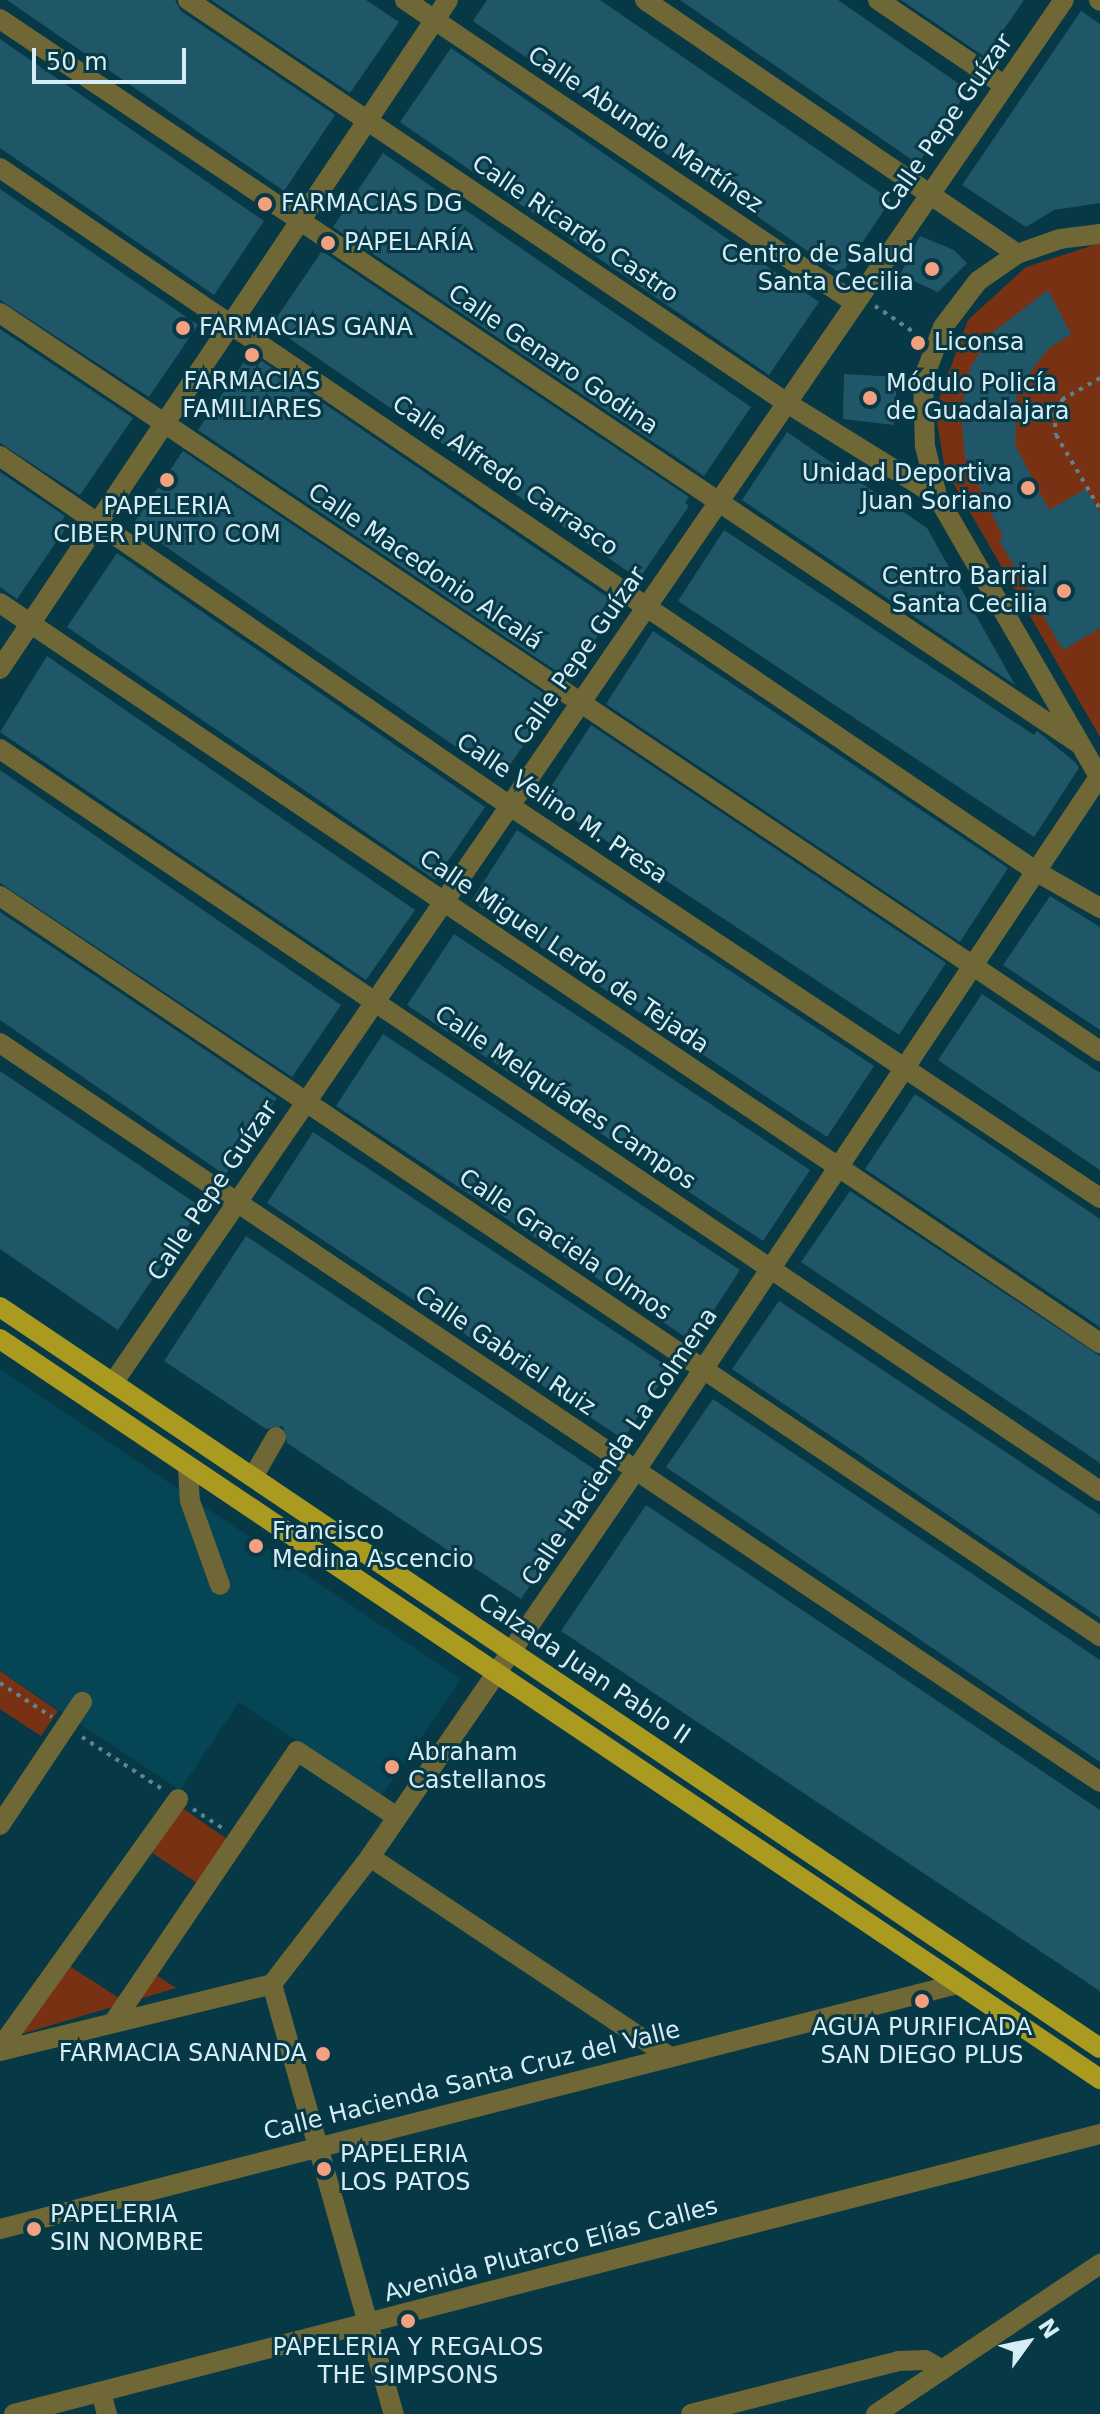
<!DOCTYPE html>
<meta charset="utf-8">
<style>
body{margin:0}
#map{position:relative;width:1100px;height:2414px;overflow:hidden;background:#073845;font-family:"DejaVu Sans",sans-serif}
div>[style]{position:absolute}
.built>*{inset:0;background:#054555}
.green>*{inset:0;background:#793114}
.building>*{inset:0;background:#205768}
.path>*{height:4px;margin-top:-2px;transform-origin:0;background:repeating-linear-gradient(90deg,#5c838e 0 4px,transparent 0 10px)}
.minor>*{height:20px;margin:-10px;padding:0 10px;transform-origin:10px;border-radius:10px;background:#6f6735}
.major>*{height:20px;margin:-10px;padding:0 10px;transform-origin:10px;border-radius:10px;background:#ab9a20}
.dots>*{width:22px;height:22px;translate:-50% -50%;box-sizing:border-box;border:4px solid #073845;border-radius:50%}
span{translate:-50% -50%;white-space:nowrap;text-align:center;line-height:1.15;-webkit-text-stroke:6px #073845;paint-order:stroke}
.street-label{font-size:24px;color:#d6edf6}
.poi-label{font-size:24px;color:#d6edf6}
.left{translate:0 -50%;text-align:left}
.right{translate:-100% -50%;text-align:right}
.north{position:absolute;left:988px;top:2302px;width:80px;height:80px;-webkit-text-stroke:6px #073845;paint-order:stroke;rotate:57deg;font-size:22px;font-weight:700;line-height:32px;text-align:center;color:#d6edf6}
.north::after{content:'';display:block;margin:auto;width:28px;height:36px;background:#d6edf6;clip-path:polygon(50% 0,100% 100%,50% 72%,0 100%)}
.scale{position:absolute;left:32px;top:48px;width:154px;height:36px;box-sizing:border-box;border:4px solid #d6edf6;border-top:0;padding-left:10px;font-size:24px;line-height:28px;white-space:nowrap;color:#d6edf6;-webkit-text-stroke:6px #073845;paint-order:stroke}
</style>
<div id="map">
<div class="built">
<i style="clip-path:polygon(0 1369px,461px 1679px,381px 1797px,239px 1702px,180px 1790px,0 1671px)"></i>
</div>
<div class="green">
<i style="clip-path:polygon(1100px 243px,1100px 737px,945px 469px,935px 410px,968px 320px,1026px 267px)"></i>
<i style="clip-path:polygon(0 1671px,58px 1711px,41px 1736px,0 1709px)"></i>
<i style="clip-path:polygon(178px 1805px,227px 1839px,197px 1883px,148px 1850px)"></i>
<i style="clip-path:polygon(68px 1965px,119px 1998px,142px 1966px,176px 1988px,15px 2036px)"></i>
</div>
<div class="building">
<i style="clip-path:polygon(7px 0,175px 0,181px 11px,335px 115px,284px 191px)"></i>
<i style="clip-path:polygon(211px 0,366px 0,399px 22px,350px 93px)"></i>
<i style="clip-path:polygon(487px 0,600px 0,891px 200px,841px 274px,473px 21px)"></i>
<i style="clip-path:polygon(680px 0,838px 0,968px 90px,918px 164px)"></i>
<i style="clip-path:polygon(901px 0,1024px 0,985px 57px)"></i>
<i style="clip-path:polygon(1081px 11px,1100px 24px,1100px 203px,1054px 210px,1026px 227px,962px 185px)"></i>
<i style="clip-path:polygon(0 39px,264px 221px,214px 295px,0 148px)"></i>
<i style="clip-path:polygon(451px 48px,819px 302px,769px 375px,400px 122px)"></i>
<i style="clip-path:polygon(383px 153px,751px 407px,704px 476px,333px 227px)"></i>
<i style="clip-path:polygon(0 189px,198px 325px,149px 397px,0 300px)"></i>
<i style="clip-path:polygon(920px 236px,954px 250px,967px 263px,938px 292px,900px 275px)"></i>
<i style="clip-path:polygon(322px 251px,689px 497px,685px 503px,689px 506px,639px 579px,271px 326px)"></i>
<i style="clip-path:polygon(1048px 290px,1071px 334px,1049px 348px,1017px 389px,1015px 445px,1049px 510px,1086px 489px,1100px 513px,1100px 628px,1063px 650px,999px 540px,1003px 537px,965px 458px,961px 411px,970px 368px,993px 332px)"></i>
<i style="clip-path:polygon(0 329px,133px 418px,80px 495px,0 443px)"></i>
<i style="clip-path:polygon(250px 353px,619px 605px,568px 679px,198px 430px)"></i>
<i style="clip-path:polygon(844px 374px,897px 377px,894px 425px,843px 419px)"></i>
<i style="clip-path:polygon(787px 432px,927px 528px,1015px 685px,742px 500px)"></i>
<i style="clip-path:polygon(183px 451px,554px 700px,501px 778px,133px 524px)"></i>
<i style="clip-path:polygon(0 472px,65px 516px,62px 521px,68px 525px,17px 599px,0 587px)"></i>
<i style="clip-path:polygon(724px 530px,1034px 735px,1037px 731px,1076px 763px,1079px 768px,1034px 837px,678px 601px)"></i>
<i style="clip-path:polygon(117px 553px,485px 807px,435px 880px,67px 627px)"></i>
<i style="clip-path:polygon(653px 631px,1008px 868px,960px 942px,606px 704px)"></i>
<i style="clip-path:polygon(47px 656px,415px 910px,366px 980px,0 732px)"></i>
<i style="clip-path:polygon(591px 725px,946px 963px,899px 1035px,543px 799px)"></i>
<i style="clip-path:polygon(0 770px,341px 1005px,292px 1077px,0 883px)"></i>
<i style="clip-path:polygon(517px 830px,874px 1066px,827px 1137px,471px 901px)"></i>
<i style="clip-path:polygon(1050px 896px,1100px 927px,1100px 1030px,1003px 965px)"></i>
<i style="clip-path:polygon(0 912px,277px 1098px,225px 1175px,0 1020px)"></i>
<i style="clip-path:polygon(454px 934px,810px 1170px,763px 1241px,407px 1005px)"></i>
<i style="clip-path:polygon(982px 994px,1100px 1073px,1100px 1170px,938px 1060px)"></i>
<i style="clip-path:polygon(383px 1034px,740px 1270px,693px 1342px,336px 1106px)"></i>
<i style="clip-path:polygon(0 1071px,201px 1207px,118px 1330px,0 1249px)"></i>
<i style="clip-path:polygon(915px 1094px,1100px 1219px,1100px 1327px,865px 1169px)"></i>
<i style="clip-path:polygon(313px 1132px,670px 1368px,623px 1439px,267px 1203px)"></i>
<i style="clip-path:polygon(850px 1191px,1100px 1356px,1100px 1463px,801px 1262px)"></i>
<i style="clip-path:polygon(246px 1236px,603px 1475px,521px 1599px,287px 1443px,283px 1426px,266px 1429px,164px 1361px)"></i>
<i style="clip-path:polygon(779px 1301px,1100px 1515px,1100px 1618px,732px 1369px)"></i>
<i style="clip-path:polygon(713px 1399px,1100px 1660px,1100px 1762px,666px 1467px)"></i>
<i style="clip-path:polygon(646px 1505px,1100px 1810px,1100px 1991px,561px 1631px)"></i>
</div>
<div class="path">
<i style="left:875px;top:306px;width:55px;rotate:34deg"></i>
<i style="left:1100px;top:378px;width:43px;rotate:150.4deg"></i>
<i style="left:1063px;top:399px;width:17px;rotate:123deg"></i>
<i style="left:1054px;top:413px;width:22px;rotate:85deg"></i>
<i style="left:1056px;top:435px;width:86px;rotate:59.3deg"></i>
<i style="left:0;top:1683px;width:62px;rotate:33.2deg"></i>
<i style="left:82px;top:1737px;width:95px;rotate:33deg"></i>
<i style="left:193px;top:1809px;width:35px;rotate:33deg"></i>
</div>
<div class="minor">
<i style="left:188px;top:0;width:722px;rotate:33.93deg"></i>
<i style="left:787px;top:403px;width:176px;rotate:31.8deg"></i>
<i style="left:405px;top:0;width:543px;rotate:33.95deg"></i>
<i style="left:645px;top:0;width:450px;rotate:34.3deg"></i>
<i style="left:878px;top:0;width:153px;rotate:34.1deg"></i>
<i style="left:1099px;top:0;width:1px;rotate:45deg"></i>
<i style="left:0;top:19px;width:1299px;rotate:33.89deg"></i>
<i style="left:0;top:168px;width:1253px;rotate:34.17deg"></i>
<i style="left:1037px;top:872px;width:73px;rotate:29.7deg"></i>
<i style="left:1100px;top:234px;width:40px;rotate:172.9deg"></i>
<i style="left:1060px;top:239px;width:46px;rotate:160.8deg"></i>
<i style="left:1017px;top:254px;width:47px;rotate:145.3deg"></i>
<i style="left:978px;top:281px;width:58px;rotate:127.3deg"></i>
<i style="left:943px;top:327px;width:57px;rotate:110.7deg"></i>
<i style="left:923px;top:380px;width:66px;rotate:88.3deg"></i>
<i style="left:925px;top:446px;width:51px;rotate:76.5deg"></i>
<i style="left:937px;top:496px;width:326px;rotate:60deg"></i>
<i style="left:0;top:313px;width:1325px;rotate:33.86deg"></i>
<i style="left:0;top:456px;width:615px;rotate:34.47deg"></i>
<i style="left:507px;top:804px;width:712px;rotate:33.6deg"></i>
<i style="left:0;top:603px;width:1326px;rotate:33.93deg"></i>
<i style="left:0;top:669px;width:805px;rotate:-56.19deg"></i>
<i style="left:0;top:749px;width:1327px;rotate:34deg"></i>
<i style="left:0;top:896px;width:1326px;rotate:33.93deg"></i>
<i style="left:0;top:1043px;width:1325px;rotate:33.89deg"></i>
<i style="left:113px;top:1383px;width:1678px;rotate:-55.49deg"></i>
<i style="left:188px;top:1466px;width:35px;rotate:87deg"></i>
<i style="left:190px;top:1501px;width:89px;rotate:70.3deg"></i>
<i style="left:253px;top:1477px;width:46px;rotate:-60.1deg"></i>
<i style="left:0;top:1825px;width:148px;rotate:-56.3deg"></i>
<i style="left:370px;top:1857px;width:361px;rotate:33.7deg"></i>
<i style="left:272px;top:1984px;width:447px;rotate:74.2deg"></i>
<i style="left:113px;top:2023px;width:328px;rotate:-55.9deg"></i>
<i style="left:297px;top:1751px;width:120px;rotate:33.4deg"></i>
<i style="left:0;top:2048px;width:306px;rotate:-54.4deg"></i>
<i style="left:0;top:2051px;width:280px;rotate:-13.8deg"></i>
<i style="left:272px;top:1984px;width:160px;rotate:-52.3deg"></i>
<i style="left:370px;top:1857px;width:470px;rotate:-55.5deg"></i>
<i style="left:636px;top:1470px;width:833px;rotate:-56.25deg"></i>
<i style="left:0;top:2229px;width:989px;rotate:-14.35deg"></i>
<i style="left:101px;top:2392px;width:23px;rotate:75deg"></i>
<i style="left:14px;top:2414px;width:1122px;rotate:-14.46deg"></i>
<i style="left:691px;top:2414px;width:215px;rotate:-14.3deg"></i>
<i style="left:899px;top:2361px;width:26px;rotate:-2deg"></i>
<i style="left:925px;top:2360px;width:20px;rotate:30deg"></i>
<i style="left:876px;top:2414px;width:270px;rotate:-33.8deg"></i>
</div>
<div class="major">
<i style="left:0;top:1307px;width:1326px;rotate:33.97deg"></i>
<i style="left:0;top:1339px;width:1326px;rotate:33.93deg"></i>
</div>
<div class="dots">
<i style="left:265px;top:204px;background:#f3a081"></i>
<i style="left:328px;top:243px;background:#f3a081"></i>
<i style="left:932px;top:269px;background:#f3a081"></i>
<i style="left:183px;top:328px;background:#f3a081"></i>
<i style="left:918px;top:343px;background:#f3a081"></i>
<i style="left:252px;top:355px;background:#f3a081"></i>
<i style="left:870px;top:398px;background:#f3a081"></i>
<i style="left:167px;top:480px;background:#f3a081"></i>
<i style="left:1028px;top:488px;background:#f3a081"></i>
<i style="left:1064px;top:591px;background:#f3a081"></i>
<i style="left:256px;top:1546px;background:#f3a081"></i>
<i style="left:392px;top:1767px;background:#f3a081"></i>
<i style="left:922px;top:2001px;background:#f3a081"></i>
<i style="left:323px;top:2054px;background:#f3a081"></i>
<i style="left:324px;top:2169px;background:#f3a081"></i>
<i style="left:34px;top:2229px;background:#f3a081"></i>
<i style="left:408px;top:2321px;background:#f3a081"></i>
</div>
<div class="street-label">
<span style="left:947px;top:123px;rotate:-55deg">Calle Pepe Guízar</span>
<span style="left:645px;top:130px;rotate:34deg">Calle Abundio Martínez</span>
<span style="left:575px;top:229px;rotate:34deg">Calle Ricardo Castro</span>
<span style="left:553px;top:360px;rotate:34deg">Calle Genaro Godina</span>
<span style="left:505px;top:476px;rotate:34deg">Calle Alfredo Carrasco</span>
<span style="left:425px;top:567px;rotate:34deg">Calle Macedonio Alcalá</span>
<span style="left:580px;top:656px;rotate:-55deg">Calle Pepe Guízar</span>
<span style="left:562px;top:809px;rotate:34deg">Calle Velino M. Presa</span>
<span style="left:564px;top:952px;rotate:34deg">Calle Miguel Lerdo de Tejada</span>
<span style="left:565px;top:1098px;rotate:34deg">Calle Melquíades Campos</span>
<span style="left:213px;top:1191px;rotate:-56deg">Calle Pepe Guízar</span>
<span style="left:565px;top:1245px;rotate:34deg">Calle Graciela Olmos</span>
<span style="left:505px;top:1351px;rotate:34deg">Calle Gabriel Ruiz</span>
<span style="left:620px;top:1447px;rotate:-56deg">Calle Hacienda La Colmena</span>
<span style="left:584px;top:1669px;rotate:34deg">Calzada Juan Pablo II</span>
<span style="left:472px;top:2081px;rotate:-14deg">Calle Hacienda Santa Cruz del Valle</span>
<span style="left:551px;top:2250px;rotate:-15deg">Avenida Plutarco Elías Calles</span>
</div>
<div class="poi-label">
<span class="left" style="left:281px;top:204px">FARMACIAS DG</span>
<span class="left" style="left:344px;top:243px">PAPELARÍA</span>
<span class="right" style="left:914px;top:269px">Centro de Salud<br>Santa Cecilia</span>
<span class="left" style="left:199px;top:328px">FARMACIAS GANA</span>
<span class="left" style="left:934px;top:343px">Liconsa</span>
<span style="left:252px;top:396px">FARMACIAS<br>FAMILIARES</span>
<span class="left" style="left:886px;top:398px">Módulo Policía<br>de Guadalajara</span>
<span class="right" style="left:1012px;top:488px">Unidad Deportiva<br>Juan Soriano</span>
<span style="left:167px;top:521px">PAPELERIA<br>CIBER PUNTO COM</span>
<span class="right" style="left:1048px;top:591px">Centro Barrial<br>Santa Cecilia</span>
<span class="left" style="left:272px;top:1546px">Francisco<br>Medina Ascencio</span>
<span class="left" style="left:408px;top:1767px">Abraham<br>Castellanos</span>
<span style="left:922px;top:2042px">AGUA PURIFICADA<br>SAN DIEGO PLUS</span>
<span class="right" style="left:307px;top:2054px">FARMACIA SANANDA</span>
<span class="left" style="left:340px;top:2169px">PAPELERIA<br>LOS PATOS</span>
<span class="left" style="left:50px;top:2229px">PAPELERIA<br>SIN NOMBRE</span>
<span style="left:408px;top:2362px">PAPELERIA Y REGALOS<br>THE SIMPSONS</span>
</div>
<div class="north">N</div>
<div class="scale">50 m</div>
</div>
